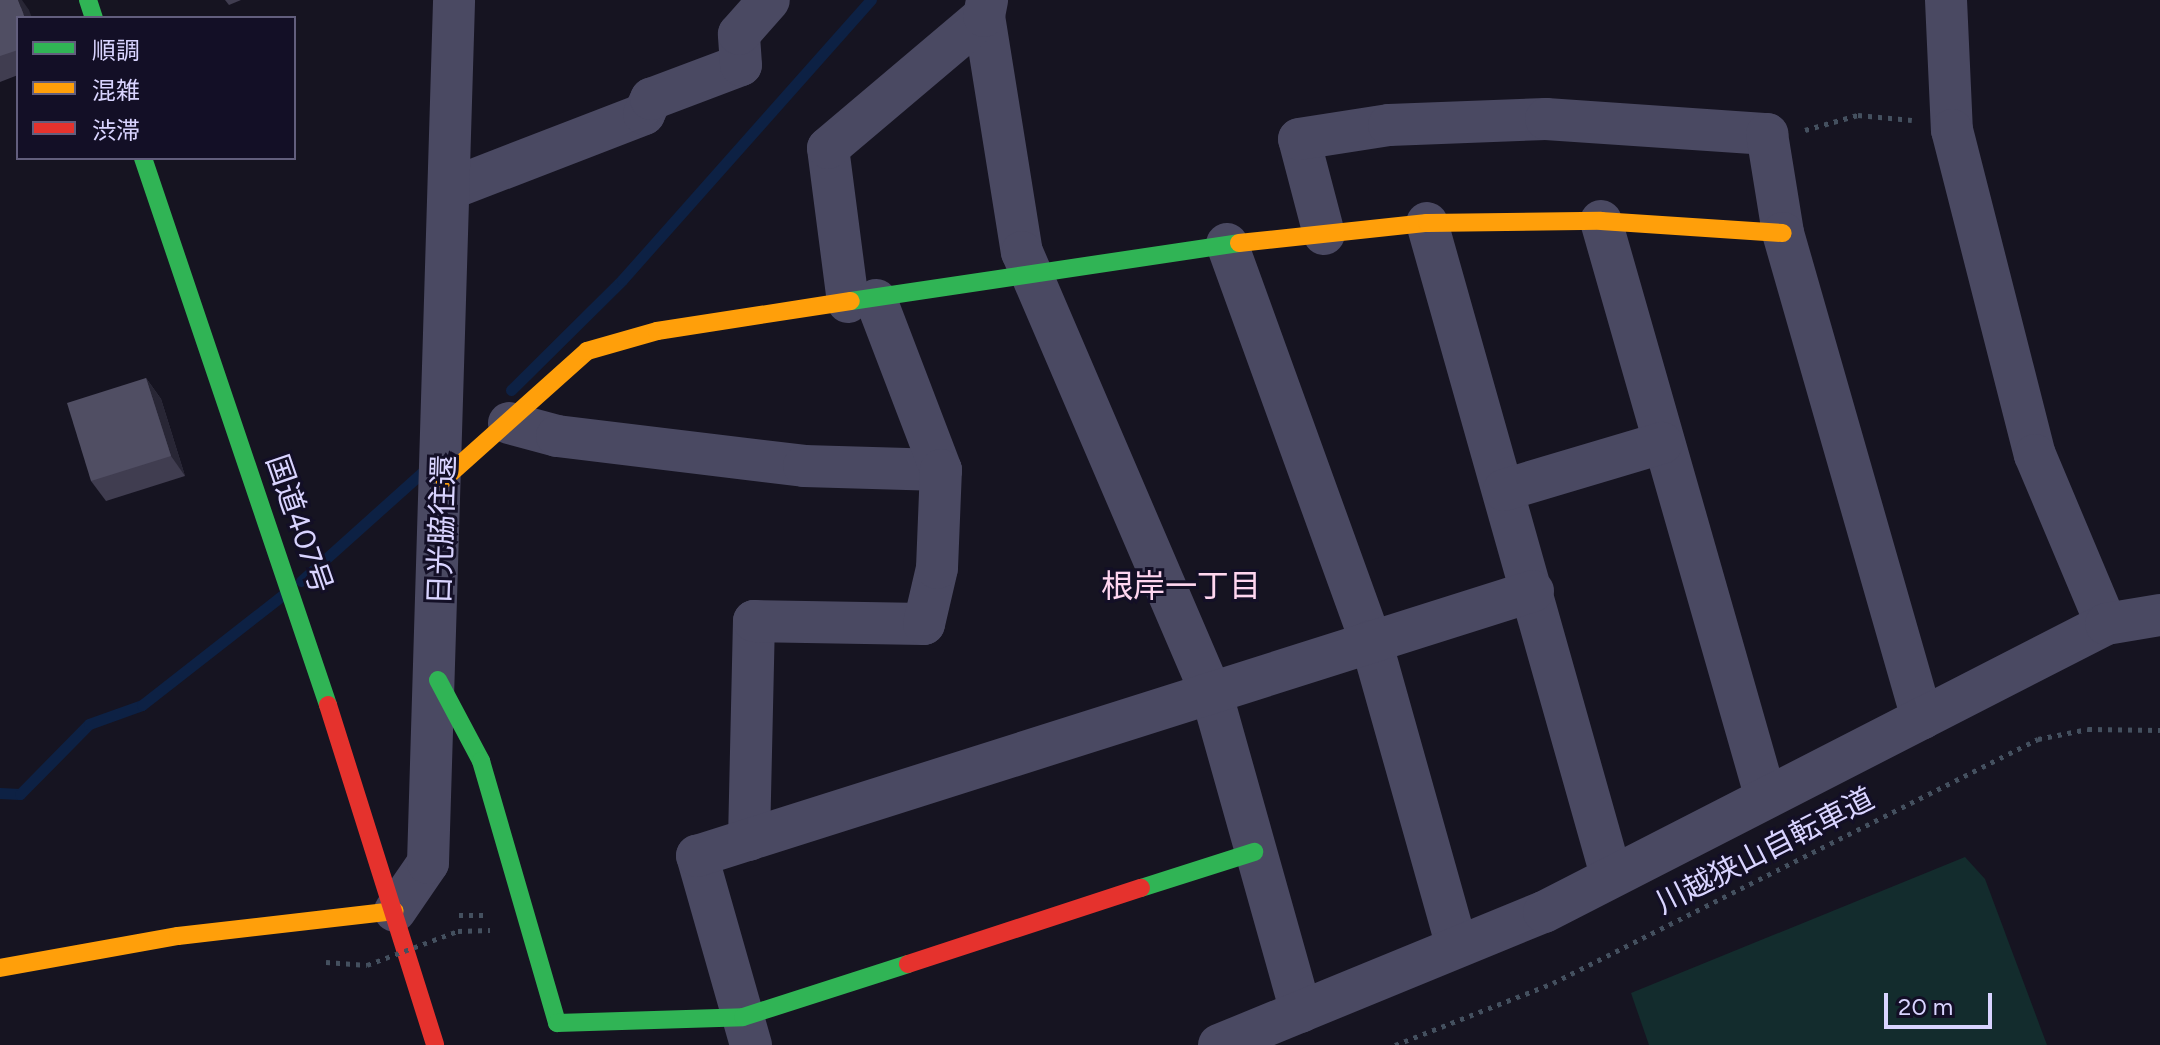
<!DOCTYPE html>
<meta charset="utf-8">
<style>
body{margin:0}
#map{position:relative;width:2160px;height:1045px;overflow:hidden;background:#161421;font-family:Figtree,"Noto Sans JP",sans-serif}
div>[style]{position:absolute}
.green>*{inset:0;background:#132c2d}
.stream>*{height:11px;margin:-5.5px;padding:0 5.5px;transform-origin:5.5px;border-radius:5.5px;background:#0d2144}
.path>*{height:5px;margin-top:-2.5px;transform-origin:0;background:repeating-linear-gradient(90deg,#44505f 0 4px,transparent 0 10px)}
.street>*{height:42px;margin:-21px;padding:0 21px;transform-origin:21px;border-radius:21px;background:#4a4962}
.fast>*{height:18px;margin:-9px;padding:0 9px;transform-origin:9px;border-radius:9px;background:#30b455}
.slow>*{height:18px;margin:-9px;padding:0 9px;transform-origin:9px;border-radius:9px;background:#ff9f0a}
.jam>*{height:18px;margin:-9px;padding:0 9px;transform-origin:9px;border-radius:9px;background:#e5322d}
.path-bridge>*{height:5px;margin-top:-2.5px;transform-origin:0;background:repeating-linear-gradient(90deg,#44505f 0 4px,transparent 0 10px)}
.wall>*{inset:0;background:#403d50}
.shaded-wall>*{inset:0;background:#282635}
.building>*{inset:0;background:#504e63}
span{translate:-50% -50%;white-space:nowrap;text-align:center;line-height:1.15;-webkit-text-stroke:6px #130f26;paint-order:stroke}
.street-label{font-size:30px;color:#d9d4ff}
.neighbourhood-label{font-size:32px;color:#ffd6f0}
.legend{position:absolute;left:16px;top:16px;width:280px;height:144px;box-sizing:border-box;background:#130f26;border:2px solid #625e7d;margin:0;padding:10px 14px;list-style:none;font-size:24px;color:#d9d4ff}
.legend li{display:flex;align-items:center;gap:16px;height:40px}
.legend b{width:40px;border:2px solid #625e7d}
.scale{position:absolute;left:1884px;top:993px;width:108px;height:36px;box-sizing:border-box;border:4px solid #d9d4ff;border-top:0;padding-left:10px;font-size:24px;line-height:28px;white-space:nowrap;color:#d9d4ff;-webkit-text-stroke:6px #130f26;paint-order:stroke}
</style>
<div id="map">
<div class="green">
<i style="clip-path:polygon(1965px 857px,1985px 879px,2047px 1045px,1649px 1045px,1631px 993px)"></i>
</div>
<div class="stream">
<i style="left:511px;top:390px;width:156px;rotate:-44.7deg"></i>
<i style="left:622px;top:280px;width:375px;rotate:-48.4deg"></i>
<i style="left:301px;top:581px;width:171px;rotate:-41.9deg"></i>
<i style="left:0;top:793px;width:20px;rotate:3deg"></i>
<i style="left:20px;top:794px;width:98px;rotate:-45.4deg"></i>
<i style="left:89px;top:724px;width:56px;rotate:-19.7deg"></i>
<i style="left:142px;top:705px;width:180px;rotate:-38deg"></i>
</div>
<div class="path">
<i style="left:1805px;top:130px;width:55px;rotate:-15.8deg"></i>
<i style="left:1858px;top:115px;width:54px;rotate:5.3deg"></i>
<i style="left:459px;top:915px;width:26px"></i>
<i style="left:458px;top:931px;width:32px;rotate:-2deg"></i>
<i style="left:326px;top:962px;width:41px;rotate:4.2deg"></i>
<i style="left:1395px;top:1045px;width:170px;rotate:-21.4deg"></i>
<i style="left:1553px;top:983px;width:543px;rotate:-26.71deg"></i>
<i style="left:2038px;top:739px;width:51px;rotate:-11.3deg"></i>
<i style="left:2088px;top:729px;width:72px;rotate:0.8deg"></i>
</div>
<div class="street">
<i style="left:1946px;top:0;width:130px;rotate:87.4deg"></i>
<i style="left:1952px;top:130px;width:335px;rotate:75.7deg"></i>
<i style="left:2035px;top:455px;width:183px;rotate:67.2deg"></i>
<i style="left:984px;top:16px;width:239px;rotate:80.9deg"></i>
<i style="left:1022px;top:252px;width:482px;rotate:66.8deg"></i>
<i style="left:1212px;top:695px;width:329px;rotate:74.3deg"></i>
<i style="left:450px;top:189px;width:208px;rotate:-21.1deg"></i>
<i style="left:644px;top:114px;width:17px;rotate:-65deg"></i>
<i style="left:651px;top:99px;width:96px;rotate:-20.7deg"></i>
<i style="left:741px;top:65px;width:31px;rotate:-94deg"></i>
<i style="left:739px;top:34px;width:45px;rotate:-48.6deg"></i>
<i style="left:1601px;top:221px;width:597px;rotate:74.05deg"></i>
<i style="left:1427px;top:223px;width:677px;rotate:74.24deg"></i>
<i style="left:1324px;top:234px;width:98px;rotate:-104.7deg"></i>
<i style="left:1299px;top:139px;width:91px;rotate:-8.8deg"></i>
<i style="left:1389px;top:125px;width:157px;rotate:-2.2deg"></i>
<i style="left:1546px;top:119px;width:222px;rotate:3.9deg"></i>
<i style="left:1767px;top:134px;width:100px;rotate:80.8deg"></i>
<i style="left:1783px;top:233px;width:505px;rotate:74.01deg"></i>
<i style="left:1227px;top:244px;width:422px;rotate:70.1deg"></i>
<i style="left:1371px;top:641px;width:317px;rotate:74.3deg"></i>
<i style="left:848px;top:302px;width:155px;rotate:-97.4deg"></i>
<i style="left:828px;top:148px;width:204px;rotate:-40.2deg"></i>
<i style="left:984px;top:16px;width:16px;rotate:-79deg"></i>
<i style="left:509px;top:423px;width:50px;rotate:15.2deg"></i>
<i style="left:557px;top:436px;width:249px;rotate:6.9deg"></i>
<i style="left:804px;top:466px;width:137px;rotate:1.7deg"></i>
<i style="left:941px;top:470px;width:182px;rotate:-110.9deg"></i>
<i style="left:1504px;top:490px;width:165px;rotate:-16.6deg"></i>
<i style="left:749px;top:840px;width:219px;rotate:-88.7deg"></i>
<i style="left:754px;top:621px;width:170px;rotate:1deg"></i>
<i style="left:924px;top:624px;width:57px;rotate:-76.9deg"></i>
<i style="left:937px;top:568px;width:98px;rotate:-87.7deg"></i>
<i style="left:395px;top:911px;width:58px;rotate:-55.5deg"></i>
<i style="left:428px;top:863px;width:863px;rotate:-88.27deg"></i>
<i style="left:751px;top:1045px;width:197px;rotate:-105.9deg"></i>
<i style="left:697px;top:856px;width:877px;rotate:-17.59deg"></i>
<i style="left:1219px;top:1045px;width:351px;rotate:-22.3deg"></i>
<i style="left:1544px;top:912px;width:631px;rotate:-27.13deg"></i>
<i style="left:2106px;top:624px;width:55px;rotate:-9.5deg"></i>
</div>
<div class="fast">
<i style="left:88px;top:0;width:19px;rotate:72deg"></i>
<i style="left:143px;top:158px;width:577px;rotate:71.31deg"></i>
<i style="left:851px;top:301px;width:392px;rotate:-8.5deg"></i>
<i style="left:438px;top:680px;width:92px;rotate:62deg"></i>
<i style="left:481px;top:761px;width:273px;rotate:73.8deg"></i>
<i style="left:557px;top:1023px;width:186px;rotate:-1.8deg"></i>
<i style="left:743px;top:1017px;width:173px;rotate:-17.8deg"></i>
<i style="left:1141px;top:888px;width:119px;rotate:-17.7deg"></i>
</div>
<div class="slow">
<i style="left:1239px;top:243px;width:189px;rotate:-6.1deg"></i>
<i style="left:1427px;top:223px;width:174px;rotate:-0.7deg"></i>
<i style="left:1601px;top:221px;width:182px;rotate:3.8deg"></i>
<i style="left:444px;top:479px;width:192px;rotate:-41.8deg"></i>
<i style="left:587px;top:351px;width:73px;rotate:-15.9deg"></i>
<i style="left:657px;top:331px;width:196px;rotate:-8.8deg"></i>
<i style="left:0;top:968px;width:181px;rotate:-10.2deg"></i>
<i style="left:178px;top:936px;width:218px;rotate:-6.6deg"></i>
</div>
<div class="jam">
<i style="left:328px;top:705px;width:356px;rotate:72.5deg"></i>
<i style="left:908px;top:964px;width:245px;rotate:-18.1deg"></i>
</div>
<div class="path-bridge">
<i style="left:367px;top:965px;width:97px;rotate:-20.5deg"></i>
</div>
<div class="wall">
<i style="clip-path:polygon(0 0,29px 10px,18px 18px,18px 75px,0 82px)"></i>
<i style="clip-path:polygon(225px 0,241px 0,229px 5px)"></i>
<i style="clip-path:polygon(146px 378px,161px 399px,185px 476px,106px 501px,91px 481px)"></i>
</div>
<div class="shaded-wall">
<i style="clip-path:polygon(18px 0,22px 0,29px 10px,32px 18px,25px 18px)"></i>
<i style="clip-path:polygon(146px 378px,161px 399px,185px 476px,171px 456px)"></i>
</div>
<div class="building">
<i style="clip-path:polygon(0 0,18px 0,25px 18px,18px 18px,18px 50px,0 56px)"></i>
<i style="clip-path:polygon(146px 378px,171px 456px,91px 481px,67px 403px)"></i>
</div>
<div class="street-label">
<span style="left:299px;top:524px;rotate:71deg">国道407号</span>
<span style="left:442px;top:530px;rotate:-88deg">日光脇往還</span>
<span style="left:1765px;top:851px;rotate:-27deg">川越狭山自転車道</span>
</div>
<div class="neighbourhood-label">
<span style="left:1181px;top:586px">根岸一丁目</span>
</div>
<ul class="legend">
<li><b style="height:10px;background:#30b455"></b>順調</li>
<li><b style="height:10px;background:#ff9f0a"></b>混雑</li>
<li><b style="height:10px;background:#e5322d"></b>渋滞</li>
</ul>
<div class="scale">20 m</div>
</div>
